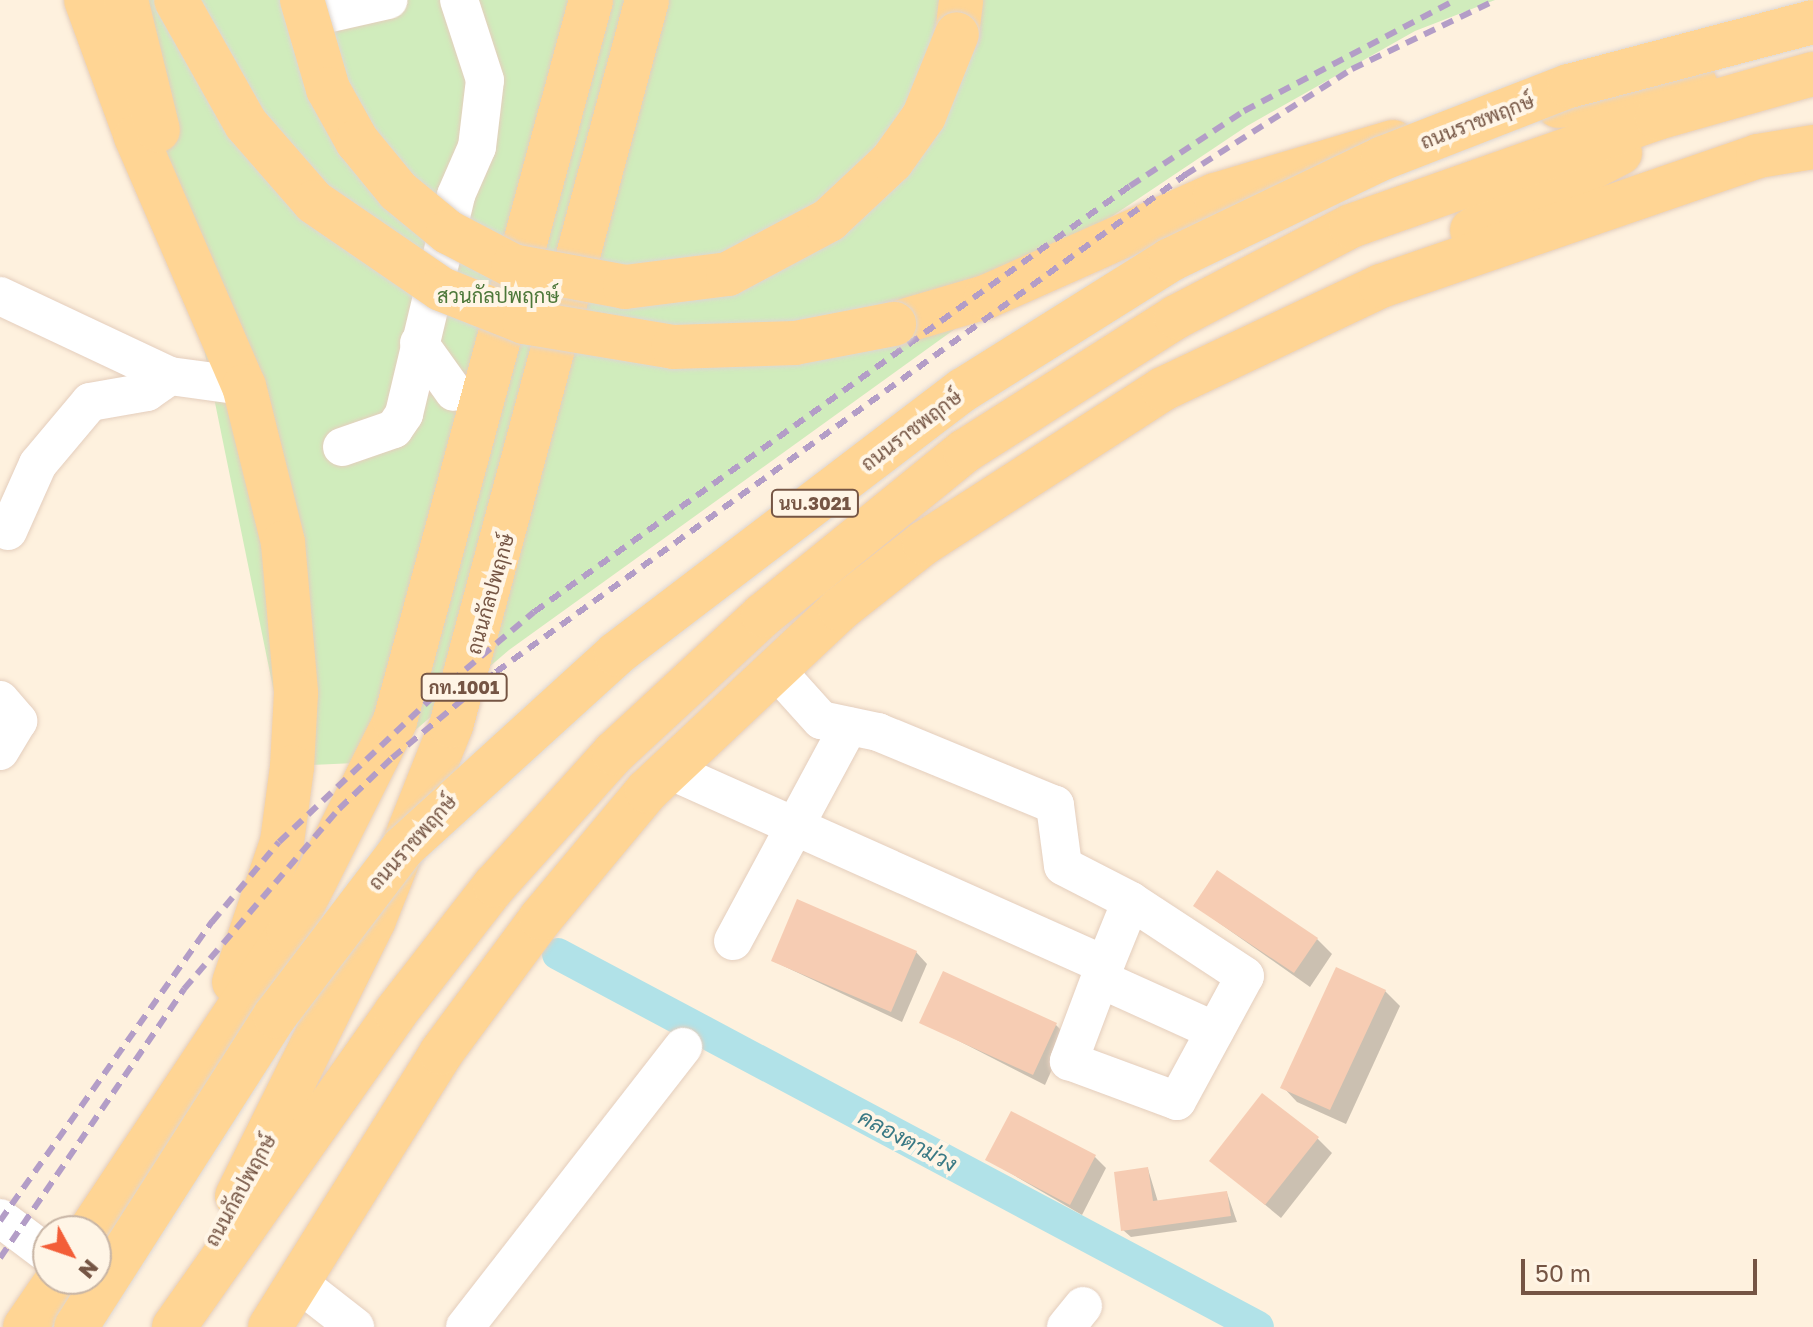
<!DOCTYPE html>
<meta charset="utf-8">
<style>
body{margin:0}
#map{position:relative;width:1813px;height:1327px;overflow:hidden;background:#fef1de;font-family:"Golos Text",Sarabun,sans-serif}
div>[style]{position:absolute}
.green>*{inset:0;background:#d0ecbc}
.shadow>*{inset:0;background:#0003}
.canal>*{height:32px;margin:-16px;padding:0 16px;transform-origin:16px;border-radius:16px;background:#b1e2e8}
.building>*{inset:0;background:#f6ccb3}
.roads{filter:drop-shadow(0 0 2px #e4cebd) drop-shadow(0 0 2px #e4cebd)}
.minor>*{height:38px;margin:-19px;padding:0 19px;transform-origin:19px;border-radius:19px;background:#fff}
.major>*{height:44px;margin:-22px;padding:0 22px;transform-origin:22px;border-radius:22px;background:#ffd594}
.rail>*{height:6px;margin-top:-3px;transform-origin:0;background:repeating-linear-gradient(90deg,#b39dc7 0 12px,transparent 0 20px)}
.bridges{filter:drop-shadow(0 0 2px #ded6d2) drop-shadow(0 0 2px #ded6d2)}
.major-bridge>*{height:44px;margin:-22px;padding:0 22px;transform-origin:22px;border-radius:22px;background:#ffd594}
span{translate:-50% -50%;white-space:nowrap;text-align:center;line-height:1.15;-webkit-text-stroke:8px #fff5e6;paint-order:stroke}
.shield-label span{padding:2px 6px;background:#fff5e6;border:2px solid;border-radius:6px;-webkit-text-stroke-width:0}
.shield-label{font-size:18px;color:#755544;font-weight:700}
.street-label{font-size:20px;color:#755544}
.park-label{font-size:20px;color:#4c7739}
.water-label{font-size:22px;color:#3a7984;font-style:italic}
.north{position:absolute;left:32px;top:1215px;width:80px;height:80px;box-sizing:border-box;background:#fff5e6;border:2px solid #c8b5a5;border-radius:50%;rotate:130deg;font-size:22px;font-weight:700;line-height:32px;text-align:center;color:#755544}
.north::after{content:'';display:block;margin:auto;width:28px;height:36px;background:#f35e38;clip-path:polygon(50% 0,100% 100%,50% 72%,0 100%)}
.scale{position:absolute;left:1521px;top:1259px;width:236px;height:36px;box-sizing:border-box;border:4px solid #755544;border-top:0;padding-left:10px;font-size:24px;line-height:28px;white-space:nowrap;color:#755544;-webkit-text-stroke:6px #fff5e6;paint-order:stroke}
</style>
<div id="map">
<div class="green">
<i style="clip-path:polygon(133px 0,1495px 0,1415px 31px,1247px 126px,1105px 221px,509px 650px,378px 762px,289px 766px)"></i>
</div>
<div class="shadow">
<i style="clip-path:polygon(1195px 906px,1317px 939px,1332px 954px,1310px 987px)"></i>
<i style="clip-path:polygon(916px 952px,927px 964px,902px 1022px,773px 961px)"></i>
<i style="clip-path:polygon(1385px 991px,1400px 1006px,1346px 1124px,1297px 1102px,1283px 1087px)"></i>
<i style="clip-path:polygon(922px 1022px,1056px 1025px,1067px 1036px,1045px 1085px)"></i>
<i style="clip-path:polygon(1317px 1138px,1332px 1153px,1281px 1218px,1212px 1161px)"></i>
<i style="clip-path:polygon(1095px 1157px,1106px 1168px,1082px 1215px,988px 1160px)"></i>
<i style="clip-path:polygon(1148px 1169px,1158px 1202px,1227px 1193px,1237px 1222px,1131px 1237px,1123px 1230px)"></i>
</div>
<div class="canal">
<i style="left:558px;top:954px;width:793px;rotate:28.05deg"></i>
</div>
<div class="building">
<i style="clip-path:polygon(1217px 870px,1318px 938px,1294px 973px,1193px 906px)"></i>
<i style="clip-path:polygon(797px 899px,917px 951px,891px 1012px,771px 961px)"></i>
<i style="clip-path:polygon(1336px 967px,1386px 990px,1330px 1110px,1280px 1088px)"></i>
<i style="clip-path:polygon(943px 971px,1057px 1023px,1033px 1075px,919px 1023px)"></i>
<i style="clip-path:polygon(1262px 1093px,1319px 1137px,1265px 1205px,1209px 1161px)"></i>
<i style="clip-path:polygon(1011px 1111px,1096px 1155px,1070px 1205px,985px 1160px)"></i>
<i style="clip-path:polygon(1148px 1167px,1153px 1201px,1227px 1191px,1231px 1216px,1121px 1231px,1114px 1172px)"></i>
</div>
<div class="roads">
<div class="minor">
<i style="left:326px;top:14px;width:64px;rotate:-12.7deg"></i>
<i style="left:0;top:296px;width:188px;rotate:25.2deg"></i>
<i style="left:419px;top:343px;width:60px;rotate:54.5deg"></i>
<i style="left:342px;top:447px;width:55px;rotate:-19.1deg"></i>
<i style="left:394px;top:429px;width:18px;rotate:-56deg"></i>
<i style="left:404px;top:414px;width:225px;rotate:-76.6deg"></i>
<i style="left:456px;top:195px;width:52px;rotate:-66.4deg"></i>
<i style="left:477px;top:147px;width:67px;rotate:-83.2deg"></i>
<i style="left:485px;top:80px;width:84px;rotate:-108deg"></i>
<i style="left:8px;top:531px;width:73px;rotate:-65.9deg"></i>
<i style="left:38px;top:464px;width:81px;rotate:-50deg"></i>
<i style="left:90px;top:402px;width:58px;rotate:-10deg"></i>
<i style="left:147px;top:392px;width:28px;rotate:-35deg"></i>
<i style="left:170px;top:376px;width:75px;rotate:7.7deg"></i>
<i style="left:0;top:700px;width:28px;rotate:49deg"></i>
<i style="left:18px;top:721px;width:35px;rotate:121deg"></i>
<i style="left:669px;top:770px;width:478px;rotate:24.1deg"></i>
<i style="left:1105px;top:965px;width:69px;rotate:-67.9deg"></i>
<i style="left:1131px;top:901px;width:76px;rotate:-152.8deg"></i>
<i style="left:1063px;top:866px;width:62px;rotate:-97.5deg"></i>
<i style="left:1055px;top:805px;width:191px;rotate:-157.6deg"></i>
<i style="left:878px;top:732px;width:58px;rotate:-168.1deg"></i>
<i style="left:821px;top:720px;width:67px;rotate:-132deg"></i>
<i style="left:733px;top:941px;width:244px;rotate:-61.7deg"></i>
<i style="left:1105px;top:965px;width:103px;rotate:110.6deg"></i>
<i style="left:1069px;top:1061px;width:115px;rotate:20.3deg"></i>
<i style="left:1177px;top:1101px;width:142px;rotate:-61.5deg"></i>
<i style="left:1245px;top:976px;width:136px;rotate:-146.7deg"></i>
<i style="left:1100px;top:979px;width:126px;rotate:24.3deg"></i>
<i style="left:0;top:1218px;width:60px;rotate:36.9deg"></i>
<i style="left:300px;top:1284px;width:70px;rotate:38deg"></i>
<i style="left:465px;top:1327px;width:355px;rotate:-52.1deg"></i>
<i style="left:1066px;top:1327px;width:27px;rotate:-51deg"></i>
</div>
<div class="major">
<i style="left:86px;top:0;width:146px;rotate:69.9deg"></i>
<i style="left:136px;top:137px;width:271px;rotate:66.6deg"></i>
<i style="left:244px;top:386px;width:162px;rotate:76deg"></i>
<i style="left:283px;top:543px;width:151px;rotate:85deg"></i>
<i style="left:296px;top:693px;width:74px;rotate:93.1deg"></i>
<i style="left:292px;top:767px;width:76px;rotate:97.6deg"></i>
<i style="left:282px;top:842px;width:148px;rotate:108.9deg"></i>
<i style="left:126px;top:0;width:134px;rotate:76.2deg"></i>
<i style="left:957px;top:34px;width:34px;rotate:-83deg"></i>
<i style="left:1558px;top:106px;width:139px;rotate:-9.1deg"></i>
<i style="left:1472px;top:230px;width:167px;rotate:-27.5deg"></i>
<i style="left:894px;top:324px;width:96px;rotate:-16.4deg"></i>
<i style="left:986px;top:297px;width:251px;rotate:-24deg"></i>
<i style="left:1215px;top:195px;width:186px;rotate:-16.6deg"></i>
<i style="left:237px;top:1196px;width:308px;rotate:-63.6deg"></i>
<i style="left:374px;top:920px;width:209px;rotate:-68.4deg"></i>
<i style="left:451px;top:726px;width:752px;rotate:-74.89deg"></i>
<i style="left:90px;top:1231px;width:358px;rotate:-56.3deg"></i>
<i style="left:289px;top:933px;width:237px;rotate:-63.4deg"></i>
<i style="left:395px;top:721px;width:747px;rotate:-74.79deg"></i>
<i style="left:25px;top:1327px;width:58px;rotate:-55.5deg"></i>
<i style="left:174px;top:1327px;width:385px;rotate:-54.8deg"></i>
<i style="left:396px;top:1012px;width:161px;rotate:-52.1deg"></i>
<i style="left:495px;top:885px;width:178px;rotate:-48deg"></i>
<i style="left:614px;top:753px;width:203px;rotate:-42.8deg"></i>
<i style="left:763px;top:615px;width:260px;rotate:-39.1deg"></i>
<i style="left:965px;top:451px;width:250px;rotate:-32.4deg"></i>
<i style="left:1176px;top:317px;width:197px;rotate:-27.5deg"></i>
<i style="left:1351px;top:226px;width:324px;rotate:-19.4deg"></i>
<i style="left:1657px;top:118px;width:162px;rotate:-15.8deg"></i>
<i style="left:270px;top:1327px;width:323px;rotate:-58deg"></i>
<i style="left:441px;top:1053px;width:168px;rotate:-53.5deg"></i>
<i style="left:541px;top:918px;width:165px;rotate:-50.2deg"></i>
<i style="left:647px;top:791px;width:265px;rotate:-43.3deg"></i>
<i style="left:840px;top:609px;width:107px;rotate:-38.2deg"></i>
<i style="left:924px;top:543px;width:284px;rotate:-32.8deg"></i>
<i style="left:1163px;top:389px;width:241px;rotate:-25.3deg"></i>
<i style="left:1381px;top:286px;width:399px;rotate:-19deg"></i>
<i style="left:1758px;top:156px;width:56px;rotate:-9.3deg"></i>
</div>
</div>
<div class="rail">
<i style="left:0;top:1221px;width:367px;rotate:-54.7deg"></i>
<i style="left:212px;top:922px;width:104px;rotate:-50.1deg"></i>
<i style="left:279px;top:842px;width:214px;rotate:-43.3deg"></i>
<i style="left:435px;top:695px;width:129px;rotate:-40deg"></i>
<i style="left:534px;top:612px;width:733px;rotate:-35.56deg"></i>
<i style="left:1130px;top:186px;width:136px;rotate:-33.3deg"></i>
<i style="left:1244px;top:111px;width:238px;rotate:-27.7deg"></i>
<i style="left:0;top:1258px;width:326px;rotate:-55.6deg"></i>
<i style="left:184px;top:989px;width:238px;rotate:-49.3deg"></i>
<i style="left:339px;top:809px;width:74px;rotate:-43.9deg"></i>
<i style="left:392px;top:758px;width:135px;rotate:-39.6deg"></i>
<i style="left:496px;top:672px;width:850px;rotate:-35.8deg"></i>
<i style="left:1185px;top:175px;width:198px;rotate:-32.4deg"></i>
<i style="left:1352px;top:69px;width:160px;rotate:-25.6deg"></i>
</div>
<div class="bridges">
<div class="major-bridge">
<i style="left:176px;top:0;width:142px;rotate:60.6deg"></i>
<i style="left:246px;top:124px;width:103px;rotate:48.9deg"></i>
<i style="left:314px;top:202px;width:154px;rotate:34.4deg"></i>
<i style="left:441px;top:289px;width:89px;rotate:21.7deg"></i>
<i style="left:524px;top:322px;width:151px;rotate:9.5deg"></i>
<i style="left:673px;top:347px;width:122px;rotate:-1.9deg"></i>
<i style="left:795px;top:343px;width:101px;rotate:-10.9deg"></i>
<i style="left:302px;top:0;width:93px;rotate:73.7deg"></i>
<i style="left:328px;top:89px;width:60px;rotate:60.9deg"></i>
<i style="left:357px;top:141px;width:65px;rotate:50.6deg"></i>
<i style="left:398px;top:191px;width:65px;rotate:39.4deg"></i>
<i style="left:448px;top:232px;width:73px;rotate:27.6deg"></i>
<i style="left:513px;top:266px;width:114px;rotate:10.6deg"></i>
<i style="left:625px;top:287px;width:104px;rotate:-7.2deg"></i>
<i style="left:728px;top:274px;width:115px;rotate:-28.1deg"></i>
<i style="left:829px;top:220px;width:86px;rotate:-43.1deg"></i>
<i style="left:892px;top:161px;width:55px;rotate:-54.6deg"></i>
<i style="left:924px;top:116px;width:88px;rotate:-68.1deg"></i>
<i style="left:76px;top:1327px;width:369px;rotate:-57.4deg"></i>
<i style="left:275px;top:1016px;width:211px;rotate:-52.7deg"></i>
<i style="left:403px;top:848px;width:288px;rotate:-42.3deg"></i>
<i style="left:616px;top:654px;width:436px;rotate:-37.3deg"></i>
<i style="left:963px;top:390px;width:244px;rotate:-32.1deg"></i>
<i style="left:1170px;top:260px;width:236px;rotate:-25.6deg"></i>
<i style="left:1383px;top:158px;width:199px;rotate:-21.2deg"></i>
<i style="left:1569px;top:86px;width:252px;rotate:-14.7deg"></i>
</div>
</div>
<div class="shield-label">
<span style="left:815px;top:503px">นบ.3021</span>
<span style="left:464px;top:687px">กท.1001</span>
</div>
<div class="street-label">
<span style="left:1477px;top:121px;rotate:-21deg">ถนนราชพฤกษ์</span>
<span style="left:911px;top:430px;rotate:-37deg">ถนนราชพฤกษ์</span>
<span style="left:490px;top:594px;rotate:-74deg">ถนนกัลปพฤกษ์</span>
<span style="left:412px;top:842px;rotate:-48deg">ถนนราชพฤกษ์</span>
<span style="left:240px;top:1190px;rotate:-61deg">ถนนกัลปพฤกษ์</span>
</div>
<div class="park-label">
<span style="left:498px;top:295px">สวนกัลปพฤกษ์</span>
</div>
<div class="water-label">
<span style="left:908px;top:1140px;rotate:28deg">คลองตาม่วง</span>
</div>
<div class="north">N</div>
<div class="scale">50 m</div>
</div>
